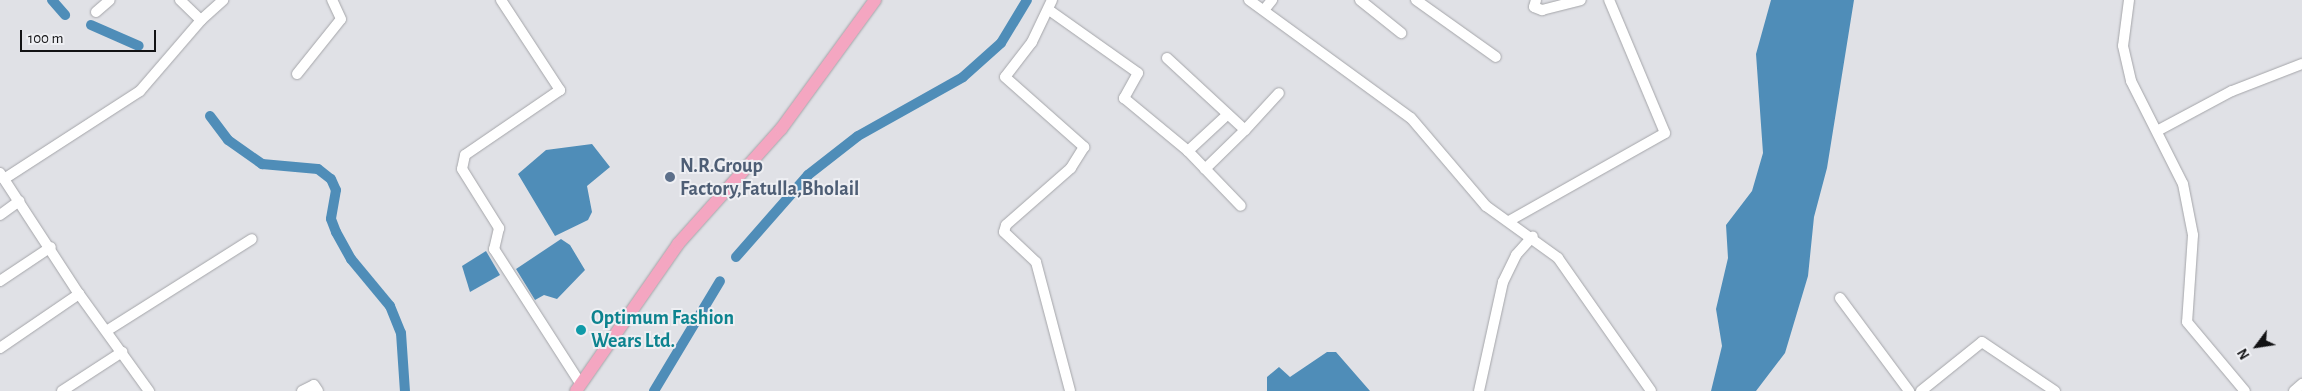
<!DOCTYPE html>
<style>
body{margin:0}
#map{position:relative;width:2302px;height:391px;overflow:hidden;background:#e0e1e6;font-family:"Alegreya Sans",sans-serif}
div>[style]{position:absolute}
.water>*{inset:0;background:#4f8db8}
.canal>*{height:10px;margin:-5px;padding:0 5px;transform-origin:5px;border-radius:5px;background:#4f8db8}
.roads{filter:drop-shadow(0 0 1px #a4a5a9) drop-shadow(0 0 1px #a4a5a9)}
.minor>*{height:10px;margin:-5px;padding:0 5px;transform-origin:5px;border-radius:5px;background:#fff}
.major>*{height:12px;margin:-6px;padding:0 6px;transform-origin:6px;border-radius:6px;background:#f4a6c1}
.dots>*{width:14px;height:14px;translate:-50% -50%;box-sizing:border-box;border:2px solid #eeeff3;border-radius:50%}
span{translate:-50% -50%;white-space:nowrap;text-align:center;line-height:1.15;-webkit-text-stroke:4px #eeeff3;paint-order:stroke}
.service-label{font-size:20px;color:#4e5e75;font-weight:700}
.left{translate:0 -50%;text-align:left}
.culture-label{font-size:20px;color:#0d838f;font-weight:700}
.north{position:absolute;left:2232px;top:321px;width:50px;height:50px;-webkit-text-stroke:4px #eeeff3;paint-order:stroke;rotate:239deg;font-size:14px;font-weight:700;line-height:20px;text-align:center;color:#121214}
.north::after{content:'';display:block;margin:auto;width:18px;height:22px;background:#121214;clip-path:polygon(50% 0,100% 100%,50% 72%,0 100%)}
.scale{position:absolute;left:20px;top:30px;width:136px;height:22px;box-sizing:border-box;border:2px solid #121214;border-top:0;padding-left:6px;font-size:15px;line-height:18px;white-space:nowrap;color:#121214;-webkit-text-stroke:4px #eeeff3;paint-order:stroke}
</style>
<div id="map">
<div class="water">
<i style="clip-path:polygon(1771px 0,1854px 0,1827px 168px,1814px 217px,1808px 276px,1785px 353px,1756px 391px,1711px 391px,1722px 346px,1716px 309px,1728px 258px,1726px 225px,1752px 191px,1763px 153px,1756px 54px)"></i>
<i style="clip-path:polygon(592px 144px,610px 167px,587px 186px,592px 212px,588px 220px,555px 236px,518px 174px,546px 150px)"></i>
<i style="clip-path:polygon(561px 239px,570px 245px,585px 270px,557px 299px,544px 295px,535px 300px,516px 269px)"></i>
<i style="clip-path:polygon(486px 251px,500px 275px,470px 292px,462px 266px)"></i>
<i style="clip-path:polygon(1327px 352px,1336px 352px,1370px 391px,1267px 391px,1267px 377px,1279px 367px,1290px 377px)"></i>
</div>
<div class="canal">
<i style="left:52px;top:0;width:20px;rotate:49deg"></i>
<i style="left:91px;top:25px;width:52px;rotate:23.6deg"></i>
<i style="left:210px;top:116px;width:30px;rotate:53deg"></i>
<i style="left:228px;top:140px;width:42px;rotate:35.2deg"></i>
<i style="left:262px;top:164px;width:56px;rotate:5.1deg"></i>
<i style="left:318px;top:169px;width:16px;rotate:38deg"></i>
<i style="left:331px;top:179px;width:12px;rotate:66deg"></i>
<i style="left:336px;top:190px;width:29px;rotate:100deg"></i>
<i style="left:331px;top:219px;width:14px;rotate:69deg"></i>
<i style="left:336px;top:232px;width:31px;rotate:61deg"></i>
<i style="left:351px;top:259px;width:61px;rotate:50.3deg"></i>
<i style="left:390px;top:306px;width:29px;rotate:68deg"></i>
<i style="left:401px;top:333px;width:58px;rotate:86.1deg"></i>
<i style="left:736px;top:257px;width:109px;rotate:-48.7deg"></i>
<i style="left:808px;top:175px;width:63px;rotate:-38deg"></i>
<i style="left:858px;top:136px;width:120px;rotate:-29.3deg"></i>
<i style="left:963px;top:77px;width:51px;rotate:-41.8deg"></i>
<i style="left:1001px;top:43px;width:50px;rotate:-58.8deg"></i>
<i style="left:654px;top:391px;width:128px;rotate:-59deg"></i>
</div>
<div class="roads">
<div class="minor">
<i style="left:180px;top:0;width:29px;rotate:44deg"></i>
<i style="left:201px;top:20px;width:30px;rotate:-42deg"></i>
<i style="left:501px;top:0;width:108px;rotate:56.8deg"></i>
<i style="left:560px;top:90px;width:115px;rotate:145.6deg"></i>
<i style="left:465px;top:155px;width:14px;rotate:102deg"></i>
<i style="left:462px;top:169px;width:70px;rotate:57.9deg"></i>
<i style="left:499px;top:228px;width:22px;rotate:103deg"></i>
<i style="left:494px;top:249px;width:159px;rotate:57.3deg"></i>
<i style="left:1052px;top:0;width:47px;rotate:115.5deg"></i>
<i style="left:1032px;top:42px;width:44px;rotate:127.6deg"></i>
<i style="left:1005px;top:77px;width:106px;rotate:41.5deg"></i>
<i style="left:1084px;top:147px;width:25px;rotate:122deg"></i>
<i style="left:1071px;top:168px;width:86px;rotate:138.8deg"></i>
<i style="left:1006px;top:225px;width:7px;rotate:106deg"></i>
<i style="left:1004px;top:232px;width:44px;rotate:43.2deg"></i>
<i style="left:1036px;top:262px;width:133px;rotate:75.2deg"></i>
<i style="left:1249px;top:0;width:200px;rotate:36.1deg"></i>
<i style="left:1411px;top:118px;width:116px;rotate:49.6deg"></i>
<i style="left:1486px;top:206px;width:89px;rotate:35.8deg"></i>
<i style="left:1558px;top:258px;width:162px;rotate:55deg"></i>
<i style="left:1360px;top:0;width:53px;rotate:38.8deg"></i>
<i style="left:1416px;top:0;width:98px;rotate:35.5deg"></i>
<i style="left:1536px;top:0;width:7px;rotate:106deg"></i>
<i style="left:1534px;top:7px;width:9px;rotate:21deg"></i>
<i style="left:1542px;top:10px;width:40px;rotate:-14.4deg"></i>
<i style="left:2129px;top:0;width:46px;rotate:97.4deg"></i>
<i style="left:2123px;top:46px;width:36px;rotate:77deg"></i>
<i style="left:2131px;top:81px;width:115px;rotate:63.2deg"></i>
<i style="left:2183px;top:184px;width:52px;rotate:78.9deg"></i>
<i style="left:2193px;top:235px;width:87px;rotate:93.9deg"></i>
<i style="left:2187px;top:322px;width:90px;rotate:50deg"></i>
<i style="left:1049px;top:10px;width:109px;rotate:35.3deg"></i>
<i style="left:1138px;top:73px;width:29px;rotate:119deg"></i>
<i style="left:1124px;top:98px;width:83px;rotate:39.6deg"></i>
<i style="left:1188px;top:151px;width:76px;rotate:46.1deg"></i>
<i style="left:1264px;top:10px;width:13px;rotate:-51deg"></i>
<i style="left:96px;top:12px;width:18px;rotate:-41deg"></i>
<i style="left:1167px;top:58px;width:106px;rotate:42.7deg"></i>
<i style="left:1245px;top:130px;width:56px;rotate:135.7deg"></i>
<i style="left:297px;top:74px;width:70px;rotate:-51.3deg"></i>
<i style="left:341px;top:19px;width:21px;rotate:-115deg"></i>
<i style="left:1245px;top:130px;width:50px;rotate:-47.4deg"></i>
<i style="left:2157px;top:131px;width:85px;rotate:-28.1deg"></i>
<i style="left:2232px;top:91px;width:75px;rotate:-21.1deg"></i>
<i style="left:1188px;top:151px;width:54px;rotate:-42.8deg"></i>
<i style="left:0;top:173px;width:145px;rotate:56.9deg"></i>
<i style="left:79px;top:294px;width:120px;rotate:54.2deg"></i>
<i style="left:4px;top:179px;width:162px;rotate:-32.9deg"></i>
<i style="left:140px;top:91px;width:94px;rotate:-49.3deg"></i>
<i style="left:0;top:215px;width:24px;rotate:-36deg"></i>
<i style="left:1509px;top:221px;width:179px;rotate:-29.4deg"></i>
<i style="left:1665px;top:133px;width:144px;rotate:-112.8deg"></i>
<i style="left:0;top:281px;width:61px;rotate:-33.7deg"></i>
<i style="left:1840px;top:298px;width:116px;rotate:53.4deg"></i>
<i style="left:108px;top:330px;width:170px;rotate:-32.3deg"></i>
<i style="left:0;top:348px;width:96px;rotate:-34.4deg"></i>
<i style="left:62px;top:391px;width:72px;rotate:-33deg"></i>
<i style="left:302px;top:391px;width:13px;rotate:-27deg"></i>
<i style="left:314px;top:385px;width:7px;rotate:56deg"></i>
<i style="left:1479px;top:391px;width:112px;rotate:-77.6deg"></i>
<i style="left:1503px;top:282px;width:30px;rotate:-64deg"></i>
<i style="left:1516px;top:255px;width:25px;rotate:-48deg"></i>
<i style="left:1921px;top:391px;width:78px;rotate:-38.8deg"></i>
<i style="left:1982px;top:342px;width:88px;rotate:33.9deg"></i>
<i style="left:2294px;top:391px;width:11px;rotate:-41deg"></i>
</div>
<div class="major">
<i style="left:576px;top:391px;width:179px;rotate:-55.2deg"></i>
<i style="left:678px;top:244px;width:154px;rotate:-48.2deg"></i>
<i style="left:781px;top:129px;width:160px;rotate:-53.9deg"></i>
</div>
</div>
<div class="dots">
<i style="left:670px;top:177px;background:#5c6f8a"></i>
<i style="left:581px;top:330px;background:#0f9aa8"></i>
</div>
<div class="service-label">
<span class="left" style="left:680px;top:178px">N.R.Group<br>Factory,Fatulla,Bholail</span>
</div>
<div class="culture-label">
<span class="left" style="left:591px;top:330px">Optimum Fashion<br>Wears Ltd.</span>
</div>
<div class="north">N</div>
<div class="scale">100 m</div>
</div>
